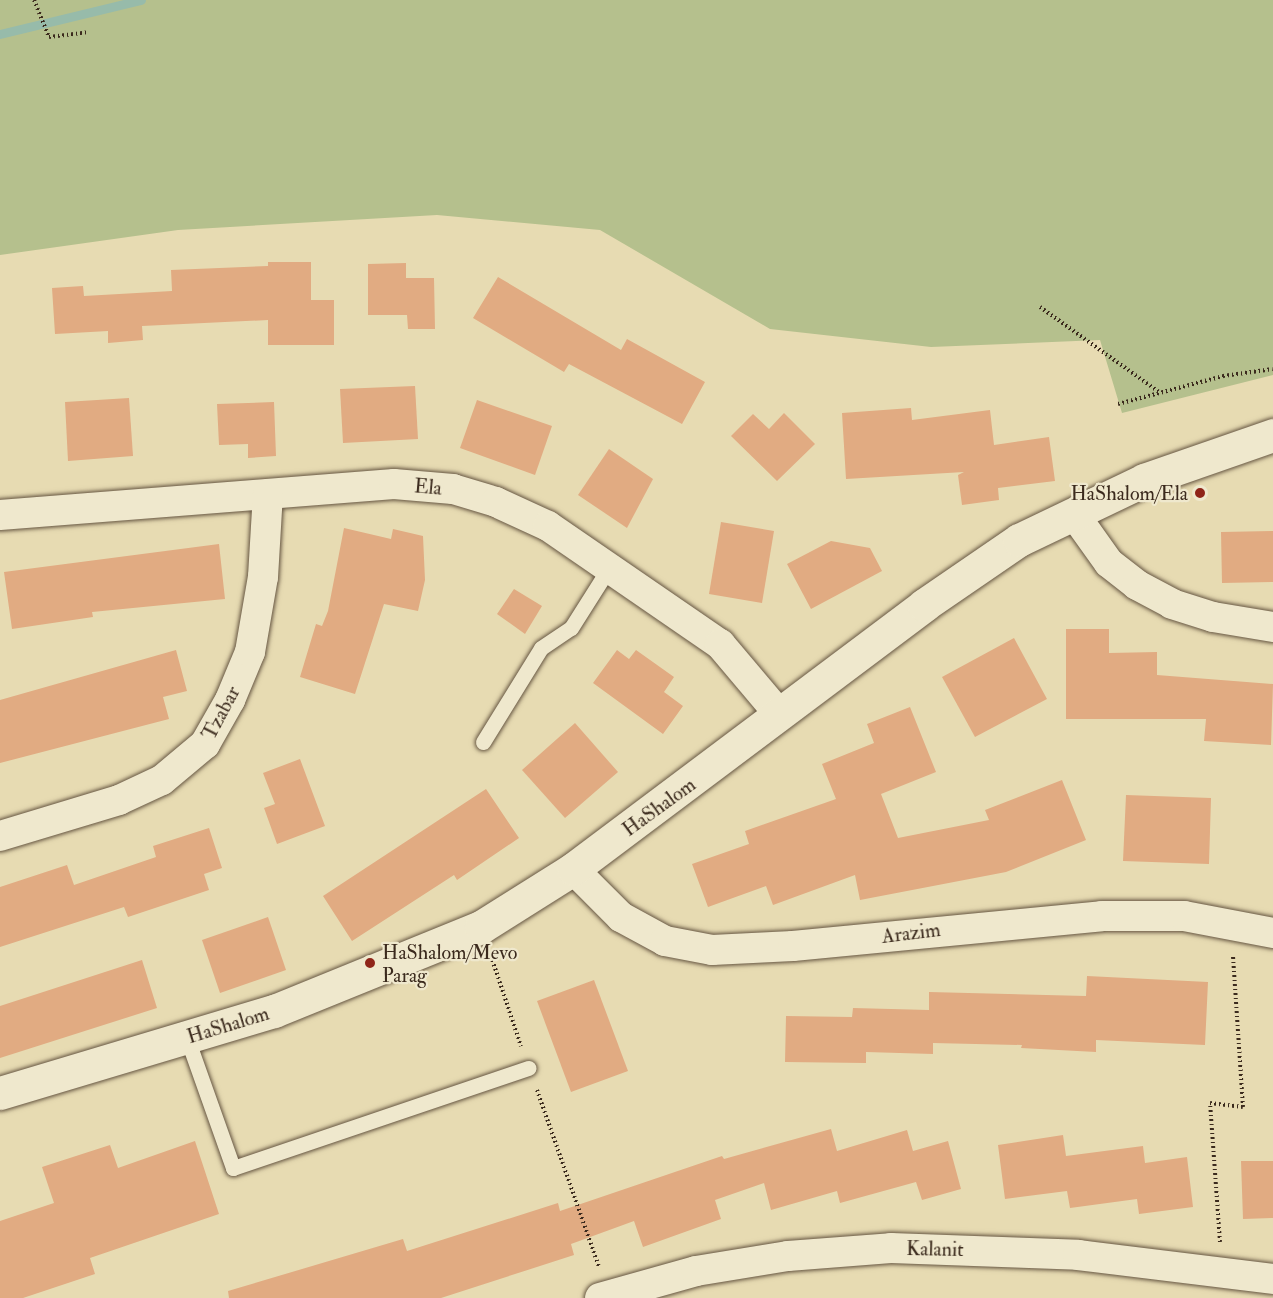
<!DOCTYPE html>
<style>
body{margin:0}
#map{position:relative;width:1273px;height:1298px;overflow:hidden;background:#e7dbb2;font-family:"IM FELL Double Pica",serif}
div>[style]{position:absolute}
.green>*{inset:0;background:#b5c08d}
.stream>*{height:9px;margin:-4.5px;padding:0 4.5px;transform-origin:4.5px;border-radius:4.5px;background:#97bbaa}
.building>*{inset:0;background:#e1ab82}
.path>*{height:4px;margin-top:-2px;transform-origin:0;background:repeating-linear-gradient(90deg,#3b2a1d 0 1.5px,transparent 0 4.5px)}
.roads{filter:drop-shadow(0 0 2px #665642) drop-shadow(0 0 2px #665642)}
.lane>*{height:15px;margin:-7.5px;padding:0 7.5px;transform-origin:7.5px;border-radius:7.5px;background:#efe8cd}
.street>*{height:30px;margin:-15px;padding:0 15px;transform-origin:15px;border-radius:15px;background:#efe8cd}
.secondary>*{height:33px;margin:-16.5px;padding:0 16.5px;transform-origin:16.5px;border-radius:16.5px;background:#efe8cd}
.dots>*{width:16px;height:16px;translate:-50% -50%;box-sizing:border-box;border:3px solid #efe8cd;border-radius:50%}
span{translate:-50% -50%;white-space:nowrap;text-align:center;line-height:1.15;-webkit-text-stroke:4.5px #efe8cd;paint-order:stroke}
.street-label{font-size:20px;color:#3b2a1d}
.poi-label{font-size:20px;color:#3b2a1d}
.right{translate:-100% -50%;text-align:right}
.left{translate:0 -50%;text-align:left}
</style>
<div id="map">
<div class="green">
<i style="clip-path:polygon(0 0,1273px 0,1273px 375px,1122px 413px,1100px 340px,931px 347px,770px 329px,600px 230px,437px 215px,178px 230px,0 255px)"></i>
</div>
<div class="stream">
<i style="left:0;top:34px;width:145px;rotate:-13.6deg"></i>
</div>
<div class="building">
<i style="clip-path:polygon(268px 262px,311px 262px,311px 300px,334px 300px,334px 345px,268px 345px,268px 320px,142px 326px,143px 340px,108px 343px,108px 331px,55px 334px,52px 288px,83px 286px,84px 296px,172px 291px,171px 270px,268px 266px)"></i>
<i style="clip-path:polygon(406px 263px,406px 278px,434px 278px,435px 329px,408px 329px,407px 315px,368px 315px,368px 264px)"></i>
<i style="clip-path:polygon(498px 277px,621px 350px,627px 339px,705px 382px,682px 424px,569px 364px,564px 372px,473px 318px)"></i>
<i style="clip-path:polygon(415px 386px,418px 439px,343px 443px,340px 389px)"></i>
<i style="clip-path:polygon(129px 398px,133px 456px,68px 461px,65px 402px)"></i>
<i style="clip-path:polygon(477px 400px,552px 426px,535px 475px,460px 448px)"></i>
<i style="clip-path:polygon(274px 402px,276px 456px,248px 458px,248px 444px,219px 445px,217px 404px)"></i>
<i style="clip-path:polygon(911px 408px,912px 420px,990px 410px,994px 445px,1049px 437px,1055px 481px,998px 488px,999px 500px,962px 505px,958px 475px,964px 472px,846px 479px,842px 413px)"></i>
<i style="clip-path:polygon(784px 413px,815px 444px,777px 481px,731px 436px,753px 414px,769px 429px)"></i>
<i style="clip-path:polygon(609px 449px,653px 479px,627px 528px,578px 495px)"></i>
<i style="clip-path:polygon(721px 522px,774px 531px,762px 603px,709px 594px)"></i>
<i style="clip-path:polygon(344px 528px,391px 539px,393px 529px,423px 536px,425px 580px,418px 611px,384px 604px,355px 694px,300px 677px,316px 624px,322px 626px,328px 611px)"></i>
<i style="clip-path:polygon(1273px 531px,1273px 582px,1222px 583px,1221px 532px)"></i>
<i style="clip-path:polygon(831px 541px,870px 548px,882px 571px,811px 609px,787px 564px)"></i>
<i style="clip-path:polygon(219px 544px,225px 599px,92px 612px,93px 617px,12px 629px,4px 572px)"></i>
<i style="clip-path:polygon(514px 589px,542px 606px,525px 634px,497px 614px)"></i>
<i style="clip-path:polygon(1066px 629px,1109px 629px,1109px 653px,1157px 652px,1157px 675px,1273px 684px,1271px 745px,1204px 741px,1206px 719px,1066px 719px)"></i>
<i style="clip-path:polygon(1014px 638px,1047px 699px,975px 737px,942px 677px)"></i>
<i style="clip-path:polygon(176px 650px,187px 691px,163px 697px,169px 719px,0 763px,0 700px)"></i>
<i style="clip-path:polygon(617px 650px,629px 659px,636px 650px,674px 677px,664px 692px,683px 706px,663px 734px,593px 683px)"></i>
<i style="clip-path:polygon(910px 707px,936px 772px,881px 794px,898px 838px,989px 820px,985px 810px,1062px 780px,1086px 840px,1006px 872px,860px 900px,855px 875px,773px 905px,766px 886px,708px 907px,692px 864px,749px 844px,745px 831px,836px 799px,822px 764px,874px 743px,867px 724px)"></i>
<i style="clip-path:polygon(575px 723px,618px 772px,565px 818px,522px 770px)"></i>
<i style="clip-path:polygon(300px 759px,325px 826px,277px 844px,264px 808px,275px 804px,263px 773px)"></i>
<i style="clip-path:polygon(486px 789px,519px 838px,457px 880px,454px 875px,352px 941px,323px 896px)"></i>
<i style="clip-path:polygon(1126px 795px,1211px 798px,1209px 864px,1123px 861px)"></i>
<i style="clip-path:polygon(209px 828px,222px 868px,204px 874px,209px 890px,128px 917px,124px 907px,0 947px,0 887px,67px 865px,74px 885px,156px 857px,153px 846px)"></i>
<i style="clip-path:polygon(268px 917px,286px 970px,220px 993px,202px 940px)"></i>
<i style="clip-path:polygon(142px 960px,157px 1008px,0 1058px,0 1006px)"></i>
<i style="clip-path:polygon(1087px 976px,1208px 982px,1205px 1045px,1096px 1040px,1096px 1052px,1021px 1048px,1022px 1045px,933px 1043px,933px 1054px,866px 1052px,866px 1063px,785px 1062px,786px 1016px,852px 1017px,853px 1008px,929px 1010px,929px 992px,1086px 996px)"></i>
<i style="clip-path:polygon(594px 980px,628px 1071px,571px 1092px,537px 1001px)"></i>
<i style="clip-path:polygon(831px 1129px,837px 1151px,907px 1130px,913px 1151px,948px 1141px,961px 1189px,922px 1200px,916px 1182px,840px 1203px,837px 1191px,771px 1210px,764px 1183px,715px 1200px,721px 1219px,643px 1247px,634px 1221px,571px 1244px,574px 1255px,441px 1298px,229px 1298px,228px 1291px,403px 1239px,407px 1251px,558px 1203px,560px 1211px,722px 1156px,724px 1159px)"></i>
<i style="clip-path:polygon(1063px 1135px,1066px 1156px,1143px 1146px,1145px 1163px,1187px 1157px,1193px 1207px,1139px 1214px,1137px 1199px,1070px 1208px,1067px 1191px,1005px 1199px,998px 1145px)"></i>
<i style="clip-path:polygon(195px 1141px,219px 1214px,90px 1258px,95px 1274px,23px 1298px,0 1298px,0 1221px,54px 1203px,42px 1167px,110px 1145px,118px 1168px)"></i>
<i style="clip-path:polygon(1241px 1161px,1273px 1161px,1273px 1218px,1243px 1219px)"></i>
</div>
<div class="path">
<i style="left:34px;top:0;width:40px;rotate:68deg"></i>
<i style="left:49px;top:37px;width:38px;rotate:-7deg"></i>
<i style="left:1040px;top:307px;width:146px;rotate:35.5deg"></i>
<i style="left:1118px;top:404px;width:109px;rotate:-14.9deg"></i>
<i style="left:1223px;top:376px;width:50px;rotate:-8deg"></i>
<i style="left:491px;top:956px;width:95px;rotate:71.6deg"></i>
<i style="left:537px;top:1090px;width:188px;rotate:70.7deg"></i>
<i style="left:1220px;top:1242px;width:139px;rotate:-94.1deg"></i>
<i style="left:1210px;top:1103px;width:33px;rotate:7deg"></i>
<i style="left:1243px;top:1107px;width:152px;rotate:-93.8deg"></i>
</div>
<div class="roads">
<div class="lane">
<i style="left:483px;top:742px;width:110px;rotate:-58.3deg"></i>
<i style="left:541px;top:648px;width:36px;rotate:-34deg"></i>
<i style="left:571px;top:628px;width:71px;rotate:-57.7deg"></i>
<i style="left:187px;top:1038px;width:138px;rotate:70.5deg"></i>
<i style="left:233px;top:1168px;width:312px;rotate:-18.7deg"></i>
</div>
<div class="street">
<i style="left:1074px;top:514px;width:60px;rotate:54.5deg"></i>
<i style="left:1109px;top:563px;width:36px;rotate:38deg"></i>
<i style="left:1137px;top:585px;width:40px;rotate:28deg"></i>
<i style="left:1172px;top:604px;width:43px;rotate:17.6deg"></i>
<i style="left:1213px;top:617px;width:61px;rotate:9.5deg"></i>
<i style="left:0;top:515px;width:395px;rotate:-4.5deg"></i>
<i style="left:394px;top:484px;width:59px;rotate:4.8deg"></i>
<i style="left:453px;top:489px;width:45px;rotate:16.8deg"></i>
<i style="left:496px;top:502px;width:57px;rotate:24.8deg"></i>
<i style="left:548px;top:526px;width:209px;rotate:34.5deg"></i>
<i style="left:720px;top:644px;width:93px;rotate:49.8deg"></i>
<i style="left:0;top:836px;width:124px;rotate:-16.8deg"></i>
<i style="left:119px;top:800px;width:47px;rotate:-24.9deg"></i>
<i style="left:162px;top:780px;width:56px;rotate:-39.9deg"></i>
<i style="left:205px;top:744px;width:51px;rotate:-60.4deg"></i>
<i style="left:230px;top:700px;width:52px;rotate:-67.4deg"></i>
<i style="left:250px;top:652px;width:76px;rotate:-80.2deg"></i>
<i style="left:263px;top:577px;width:83px;rotate:-86.6deg"></i>
<i style="left:573px;top:869px;width:68px;rotate:45deg"></i>
<i style="left:621px;top:917px;width:50px;rotate:28.6deg"></i>
<i style="left:665px;top:941px;width:48px;rotate:10.8deg"></i>
<i style="left:712px;top:950px;width:81px;rotate:-2.8deg"></i>
<i style="left:793px;top:946px;width:310px;rotate:-5.5deg"></i>
<i style="left:1102px;top:916px;width:82px"></i>
<i style="left:1184px;top:916px;width:91px;rotate:10.8deg"></i>
<i style="left:600px;top:1298px;width:100px;rotate:-15.7deg"></i>
<i style="left:696px;top:1271px;width:93px;rotate:-9.3deg"></i>
<i style="left:788px;top:1256px;width:103px;rotate:-4.4deg"></i>
<i style="left:891px;top:1248px;width:187px;rotate:2.1deg"></i>
<i style="left:1078px;top:1255px;width:196px;rotate:7deg"></i>
</div>
<div class="secondary">
<i style="left:0;top:1093px;width:286px;rotate:-16.7deg"></i>
<i style="left:274px;top:1011px;width:223px;rotate:-22.1deg"></i>
<i style="left:481px;top:927px;width:109px;rotate:-32.2deg"></i>
<i style="left:573px;top:869px;width:439px;rotate:-36.9deg"></i>
<i style="left:924px;top:605px;width:115px;rotate:-34.4deg"></i>
<i style="left:1019px;top:540px;width:139px;rotate:-25.6deg"></i>
<i style="left:1144px;top:480px;width:137px;rotate:-19.2deg"></i>
</div>
</div>
<div class="dots">
<i style="left:1200px;top:493px;background:#8f2418"></i>
<i style="left:370px;top:963px;background:#8f2418"></i>
</div>
<div class="street-label">
<span style="left:428px;top:487px;rotate:5deg">Ela</span>
<span style="left:221px;top:713px;rotate:-62deg">Tzabar</span>
<span style="left:659px;top:807px;rotate:-36deg">HaShalom</span>
<span style="left:911px;top:933px;rotate:-7deg">Arazim</span>
<span style="left:228px;top:1025px;rotate:-17deg">HaShalom</span>
<span style="left:935px;top:1249px;rotate:1deg">Kalanit</span>
</div>
<div class="poi-label">
<span class="right" style="left:1188px;top:493px">HaShalom/Ela</span>
<span class="left" style="left:382px;top:964px">HaShalom/Mevo<br>Parag</span>
</div>
</div>
